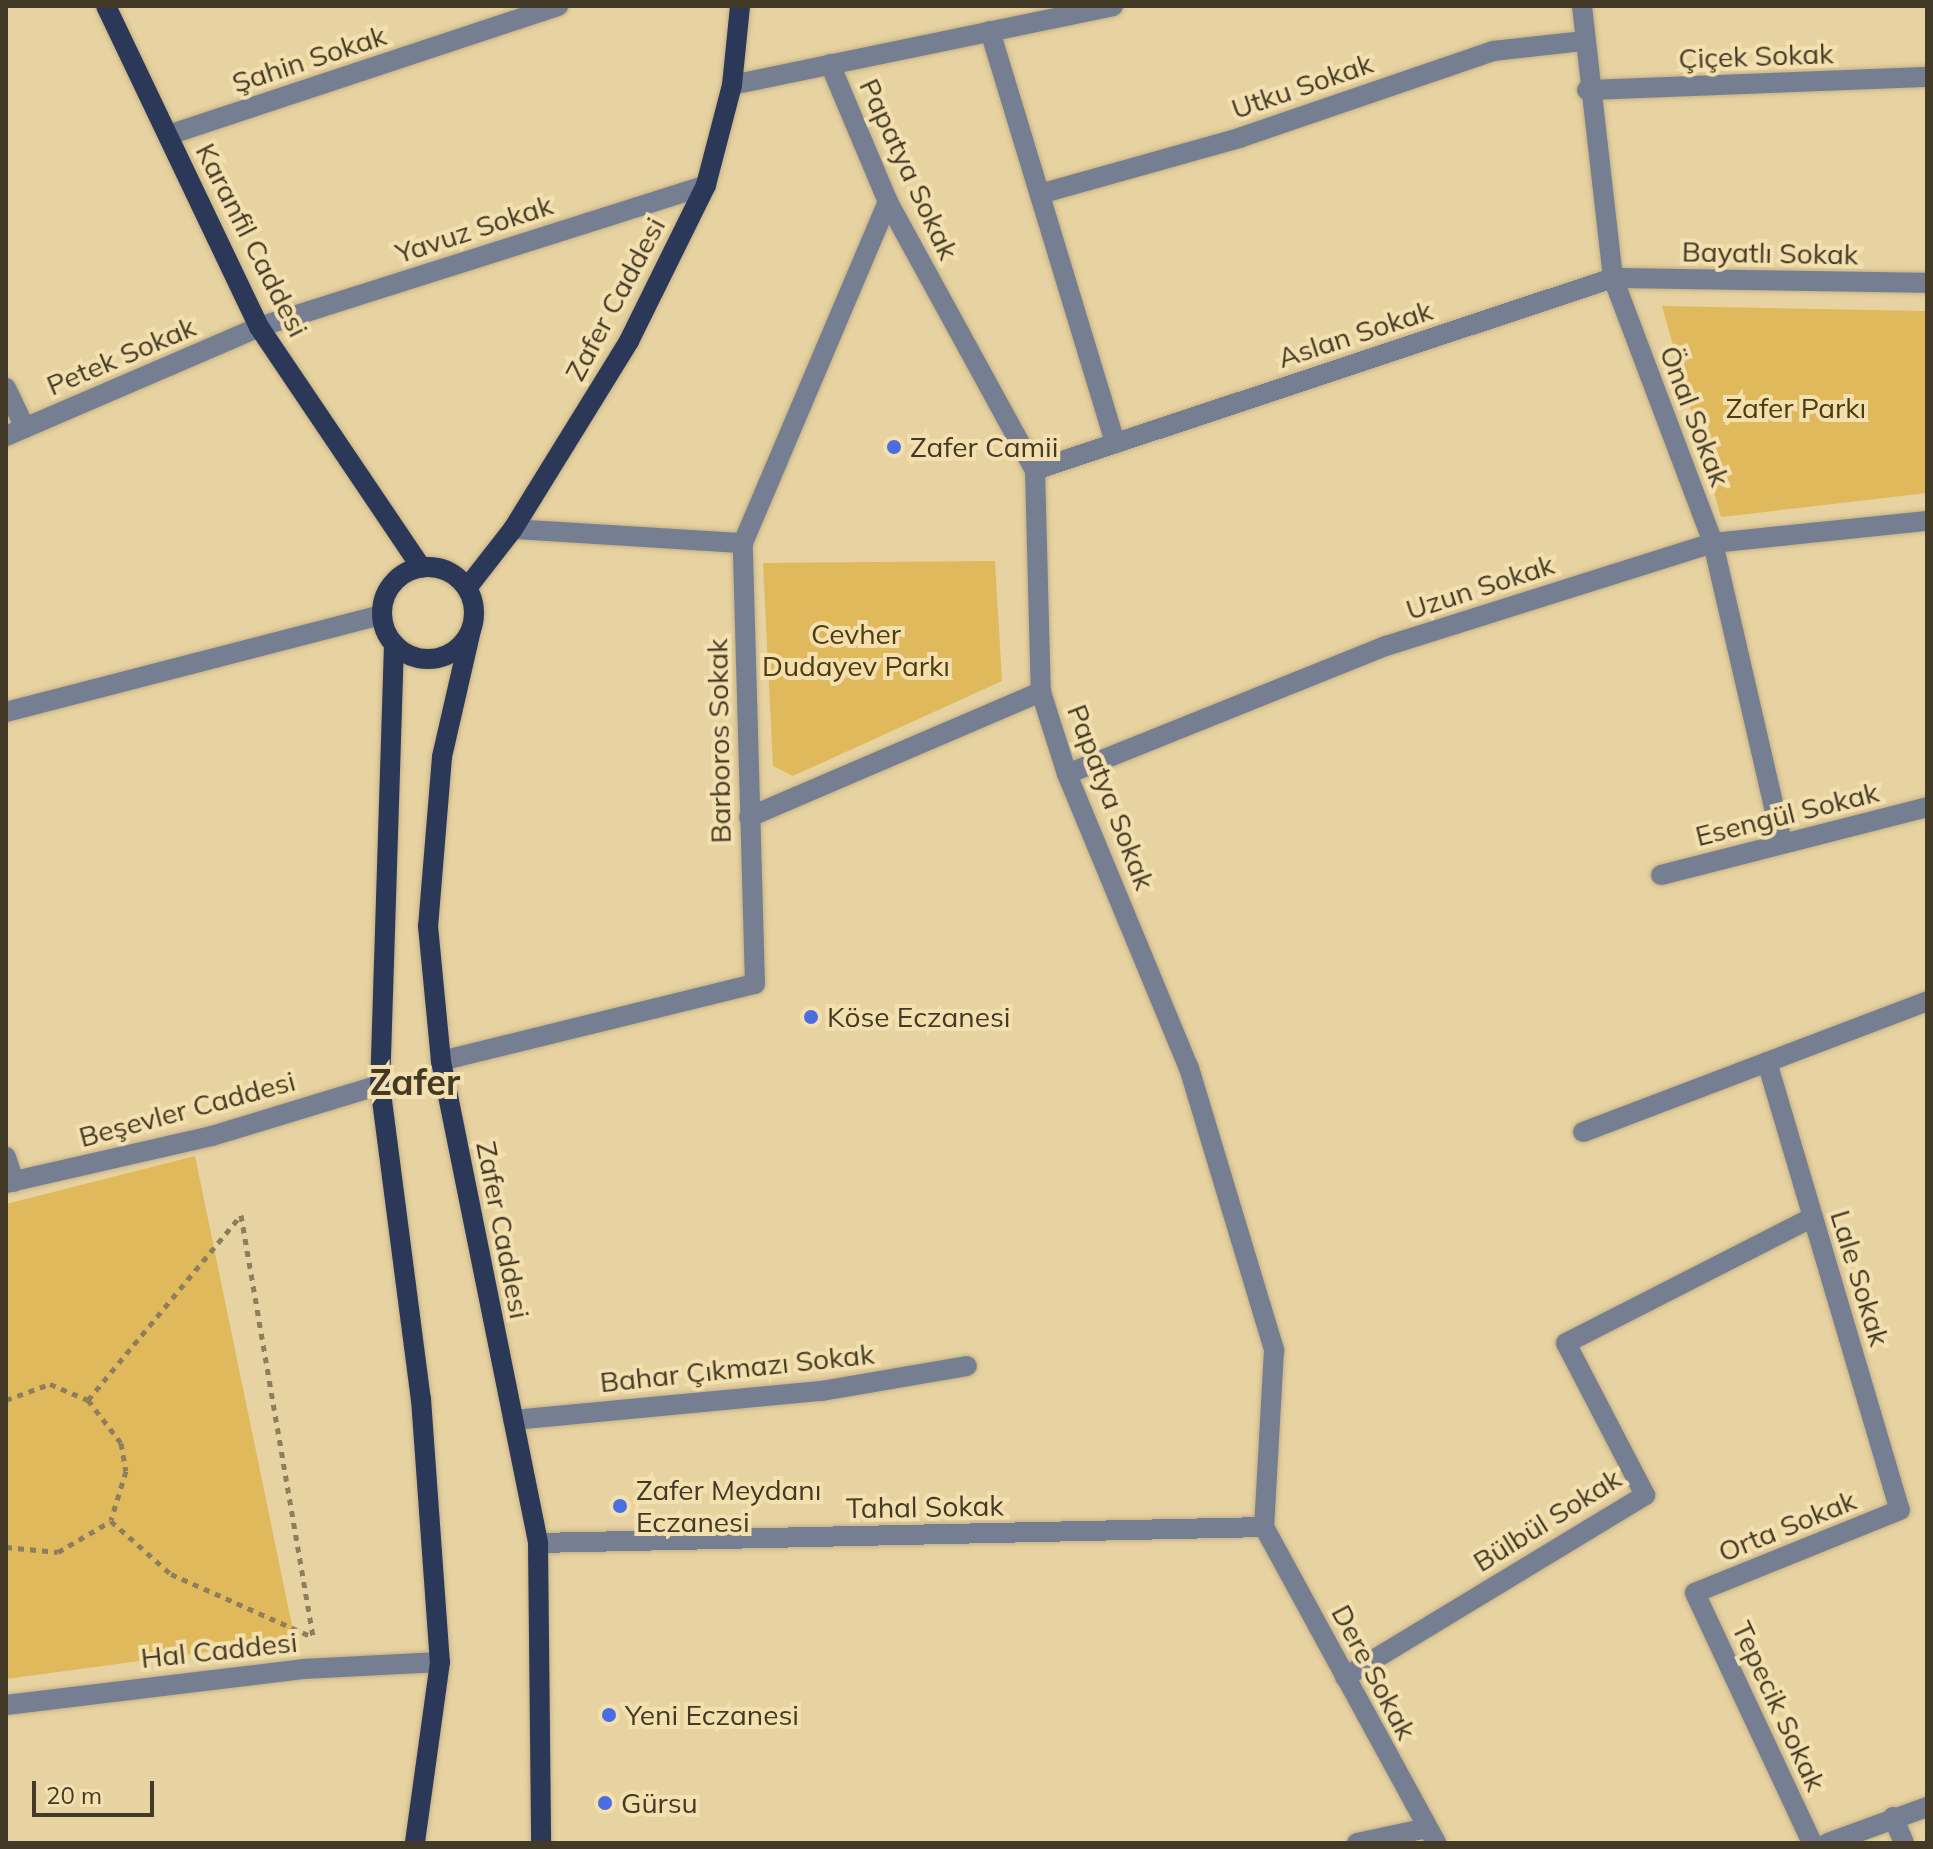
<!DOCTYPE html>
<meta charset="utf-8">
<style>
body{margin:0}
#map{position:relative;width:1933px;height:1849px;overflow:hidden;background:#e7d2a1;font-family:Mulish,sans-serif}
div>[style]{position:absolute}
.green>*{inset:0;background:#dfb95b}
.path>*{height:5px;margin-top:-2.5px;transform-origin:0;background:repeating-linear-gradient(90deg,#8d7f5e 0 6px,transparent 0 12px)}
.roads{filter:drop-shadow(0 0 2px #c3b186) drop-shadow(0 0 2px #c3b186)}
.minor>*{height:20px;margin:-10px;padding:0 10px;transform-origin:10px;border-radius:10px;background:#767e91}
.major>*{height:20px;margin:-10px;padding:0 10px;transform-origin:10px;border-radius:10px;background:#2c3858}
.major>.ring{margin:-10px;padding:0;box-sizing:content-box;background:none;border:20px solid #2c3858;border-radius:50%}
.dots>*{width:22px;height:22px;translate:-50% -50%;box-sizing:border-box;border:4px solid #f4dfae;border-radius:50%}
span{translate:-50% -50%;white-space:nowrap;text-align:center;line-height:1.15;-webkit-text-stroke:8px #f4dfae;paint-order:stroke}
.street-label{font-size:28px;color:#423a26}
.park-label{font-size:28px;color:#4d3c0e}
.poi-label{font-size:28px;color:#423a26}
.left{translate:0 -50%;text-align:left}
.district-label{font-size:36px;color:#423a26;font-weight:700}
.frame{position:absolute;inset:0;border:8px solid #423a26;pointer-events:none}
.scale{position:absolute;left:32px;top:1781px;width:122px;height:36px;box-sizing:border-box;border:4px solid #423a26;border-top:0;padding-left:10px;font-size:24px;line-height:28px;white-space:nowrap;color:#423a26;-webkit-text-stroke:6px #f4dfae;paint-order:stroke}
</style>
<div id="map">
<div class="green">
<i style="clip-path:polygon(1662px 306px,1927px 311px,1927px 493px,1721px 517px)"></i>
<i style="clip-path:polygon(995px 561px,1002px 681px,793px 776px,773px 766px,763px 563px)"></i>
<i style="clip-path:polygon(195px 1156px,295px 1640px,6px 1679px,6px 1204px)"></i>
</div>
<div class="path">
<i style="left:6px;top:1400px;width:47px;rotate:-20deg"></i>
<i style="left:50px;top:1384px;width:41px;rotate:22.8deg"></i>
<i style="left:88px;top:1400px;width:240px;rotate:-50.4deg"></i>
<i style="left:241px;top:1215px;width:429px;rotate:80.3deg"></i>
<i style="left:88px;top:1400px;width:54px;rotate:52.5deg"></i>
<i style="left:121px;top:1443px;width:28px;rotate:80deg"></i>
<i style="left:126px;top:1471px;width:51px;rotate:107deg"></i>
<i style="left:6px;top:1547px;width:52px;rotate:5.5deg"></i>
<i style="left:58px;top:1552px;width:61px;rotate:-30.3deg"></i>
<i style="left:111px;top:1521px;width:80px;rotate:41.5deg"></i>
<i style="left:171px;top:1574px;width:152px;rotate:24deg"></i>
</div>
<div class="roads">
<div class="minor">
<i style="left:1582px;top:6px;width:274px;rotate:83.5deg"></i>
<i style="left:1613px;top:278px;width:283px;rotate:69.3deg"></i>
<i style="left:1713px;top:543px;width:308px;rotate:77deg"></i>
<i style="left:990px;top:31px;width:431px;rotate:73.1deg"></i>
<i style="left:830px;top:64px;width:150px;rotate:67.2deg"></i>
<i style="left:888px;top:202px;width:306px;rotate:61.3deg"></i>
<i style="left:1035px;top:470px;width:222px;rotate:88.5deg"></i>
<i style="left:1041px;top:692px;width:86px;rotate:72.4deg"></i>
<i style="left:1067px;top:774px;width:318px;rotate:67.5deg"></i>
<i style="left:1189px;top:1068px;width:295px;rotate:73.2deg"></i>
<i style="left:1274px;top:1350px;width:177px;rotate:93.2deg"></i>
<i style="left:732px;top:85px;width:389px;rotate:-11.7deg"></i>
<i style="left:1587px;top:90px;width:340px;rotate:-2.2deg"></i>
<i style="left:168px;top:135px;width:411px;rotate:-18.3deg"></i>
<i style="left:1040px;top:194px;width:207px;rotate:-15.7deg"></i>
<i style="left:1239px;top:138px;width:268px;rotate:-18.9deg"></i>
<i style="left:1493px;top:51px;width:92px;rotate:-6.3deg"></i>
<i style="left:6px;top:388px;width:44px;rotate:64.6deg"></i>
<i style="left:6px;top:436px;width:275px;rotate:-23.3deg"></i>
<i style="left:259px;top:327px;width:469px;rotate:-17.6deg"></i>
<i style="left:1035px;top:470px;width:609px;rotate:-18.38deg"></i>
<i style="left:1613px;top:278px;width:314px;rotate:0.9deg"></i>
<i style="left:513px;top:529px;width:230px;rotate:3.5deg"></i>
<i style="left:6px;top:712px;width:388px;rotate:-14.5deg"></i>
<i style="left:1067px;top:774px;width:344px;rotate:-21.9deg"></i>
<i style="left:1386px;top:646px;width:343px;rotate:-17.5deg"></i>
<i style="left:1713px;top:543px;width:215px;rotate:-5.9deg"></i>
<i style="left:749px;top:817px;width:318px;rotate:-23.2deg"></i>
<i style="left:1661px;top:875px;width:275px;rotate:-14.3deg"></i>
<i style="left:441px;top:1061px;width:323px;rotate:-13.8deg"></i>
<i style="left:755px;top:984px;width:441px;rotate:-91.6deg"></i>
<i style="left:743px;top:543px;width:371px;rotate:-67deg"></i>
<i style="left:1767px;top:1062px;width:467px;rotate:73.5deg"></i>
<i style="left:1900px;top:1510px;width:221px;rotate:158deg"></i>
<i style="left:1695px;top:1593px;width:276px;rotate:64.9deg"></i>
<i style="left:1583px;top:1132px;width:368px;rotate:-20.8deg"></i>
<i style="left:6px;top:1157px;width:26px;rotate:72deg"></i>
<i style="left:6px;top:1183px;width:211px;rotate:-12.9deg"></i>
<i style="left:212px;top:1136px;width:176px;rotate:-16.9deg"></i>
<i style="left:513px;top:1420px;width:310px;rotate:-5.4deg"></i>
<i style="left:822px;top:1391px;width:147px;rotate:-9.8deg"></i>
<i style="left:1264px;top:1527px;width:360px;rotate:61.4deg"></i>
<i style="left:538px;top:1543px;width:726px;rotate:-1.26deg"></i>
<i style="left:1345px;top:1677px;width:351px;rotate:-31.2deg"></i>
<i style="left:1645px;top:1495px;width:171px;rotate:-117.5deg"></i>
<i style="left:1566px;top:1343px;width:277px;rotate:-27deg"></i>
<i style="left:6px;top:1705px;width:299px;rotate:-6.9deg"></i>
<i style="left:303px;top:1669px;width:137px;rotate:-2.9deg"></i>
<i style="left:1893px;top:1817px;width:28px;rotate:67deg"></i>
<i style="left:1357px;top:1843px;width:72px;rotate:-12.1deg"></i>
<i style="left:1828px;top:1843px;width:105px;rotate:-20deg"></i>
</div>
<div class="major">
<i style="left:106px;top:6px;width:356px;rotate:64.5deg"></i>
<i style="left:259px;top:327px;width:290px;rotate:56deg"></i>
<i class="ring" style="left:382px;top:567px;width:72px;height:72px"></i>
<i style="left:467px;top:588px;width:75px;rotate:-52.1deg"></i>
<i style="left:513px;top:529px;width:221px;rotate:-58.3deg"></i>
<i style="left:629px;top:341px;width:174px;rotate:-63.7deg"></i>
<i style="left:706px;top:185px;width:103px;rotate:-75.4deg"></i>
<i style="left:732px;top:85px;width:79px;rotate:-84.2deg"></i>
<i style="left:471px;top:630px;width:130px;rotate:102.9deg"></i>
<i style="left:442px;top:757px;width:170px;rotate:94.7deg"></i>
<i style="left:428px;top:926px;width:136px;rotate:84.5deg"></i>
<i style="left:441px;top:1061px;width:492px;rotate:78.6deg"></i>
<i style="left:538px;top:1543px;width:300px;rotate:89.4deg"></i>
<i style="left:394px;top:644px;width:441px;rotate:91.8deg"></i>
<i style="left:380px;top:1085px;width:317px;rotate:82.6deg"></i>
<i style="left:421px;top:1399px;width:264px;rotate:85.9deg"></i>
<i style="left:440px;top:1662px;width:183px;rotate:97.9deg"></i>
</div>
</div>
<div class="dots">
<i style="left:894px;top:447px;background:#4a6de1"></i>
<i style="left:811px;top:1017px;background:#4a6de1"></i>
<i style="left:620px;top:1506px;background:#4a6de1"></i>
<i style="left:609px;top:1715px;background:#4a6de1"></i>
<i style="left:605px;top:1803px;background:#4a6de1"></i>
</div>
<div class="street-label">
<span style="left:1756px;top:56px;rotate:-2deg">Çiçek Sokak</span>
<span style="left:309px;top:59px;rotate:-18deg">Şahin Sokak</span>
<span style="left:1302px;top:86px;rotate:-19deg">Utku Sokak</span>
<span style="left:909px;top:169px;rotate:65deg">Papatya Sokak</span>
<span style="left:474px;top:229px;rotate:-18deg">Yavuz Sokak</span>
<span style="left:252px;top:240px;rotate:63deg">Karanfil Caddesi</span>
<span style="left:1770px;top:253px;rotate:1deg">Bayatlı Sokak</span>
<span style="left:615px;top:299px;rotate:-62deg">Zafer Caddesi</span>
<span style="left:1355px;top:334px;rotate:-18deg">Aslan Sokak</span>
<span style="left:121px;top:356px;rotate:-23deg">Petek Sokak</span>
<span style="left:1695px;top:416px;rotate:69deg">Önal Sokak</span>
<span style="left:1480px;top:587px;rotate:-18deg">Uzun Sokak</span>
<span style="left:719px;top:741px;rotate:-91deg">Barboros Sokak</span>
<span style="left:1111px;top:797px;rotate:69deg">Papatya Sokak</span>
<span style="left:1787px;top:814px;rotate:-14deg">Esengül Sokak</span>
<span style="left:187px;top:1109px;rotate:-15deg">Beşevler Caddesi</span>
<span style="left:503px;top:1230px;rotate:79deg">Zafer Caddesi</span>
<span style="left:1860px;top:1278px;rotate:73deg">Lale Sokak</span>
<span style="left:737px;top:1368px;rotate:-6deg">Bahar Çıkmazı Sokak</span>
<span style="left:925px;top:1507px;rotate:-1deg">Tahal Sokak</span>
<span style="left:1547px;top:1520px;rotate:-32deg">Bülbül Sokak</span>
<span style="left:1787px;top:1526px;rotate:-22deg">Orta Sokak</span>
<span style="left:219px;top:1650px;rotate:-6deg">Hal Caddesi</span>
<span style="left:1374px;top:1672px;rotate:62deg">Dere Sokak</span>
<span style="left:1779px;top:1706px;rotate:65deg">Tepecik Sokak</span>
</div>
<div class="park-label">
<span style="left:1796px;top:408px">Zafer Parkı</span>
<span style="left:856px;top:650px">Cevher<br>Dudayev Parkı</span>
</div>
<div class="poi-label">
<span class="left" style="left:910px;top:447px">Zafer Camii</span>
<span class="left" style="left:827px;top:1017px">Köse Eczanesi</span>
<span class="left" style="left:636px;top:1506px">Zafer Meydanı<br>Eczanesi</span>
<span class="left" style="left:625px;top:1715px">Yeni Eczanesi</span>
<span class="left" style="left:621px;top:1803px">Gürsu</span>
</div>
<div class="district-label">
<span style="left:415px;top:1082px">Zafer</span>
</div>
<div class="frame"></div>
<div class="scale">20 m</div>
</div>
